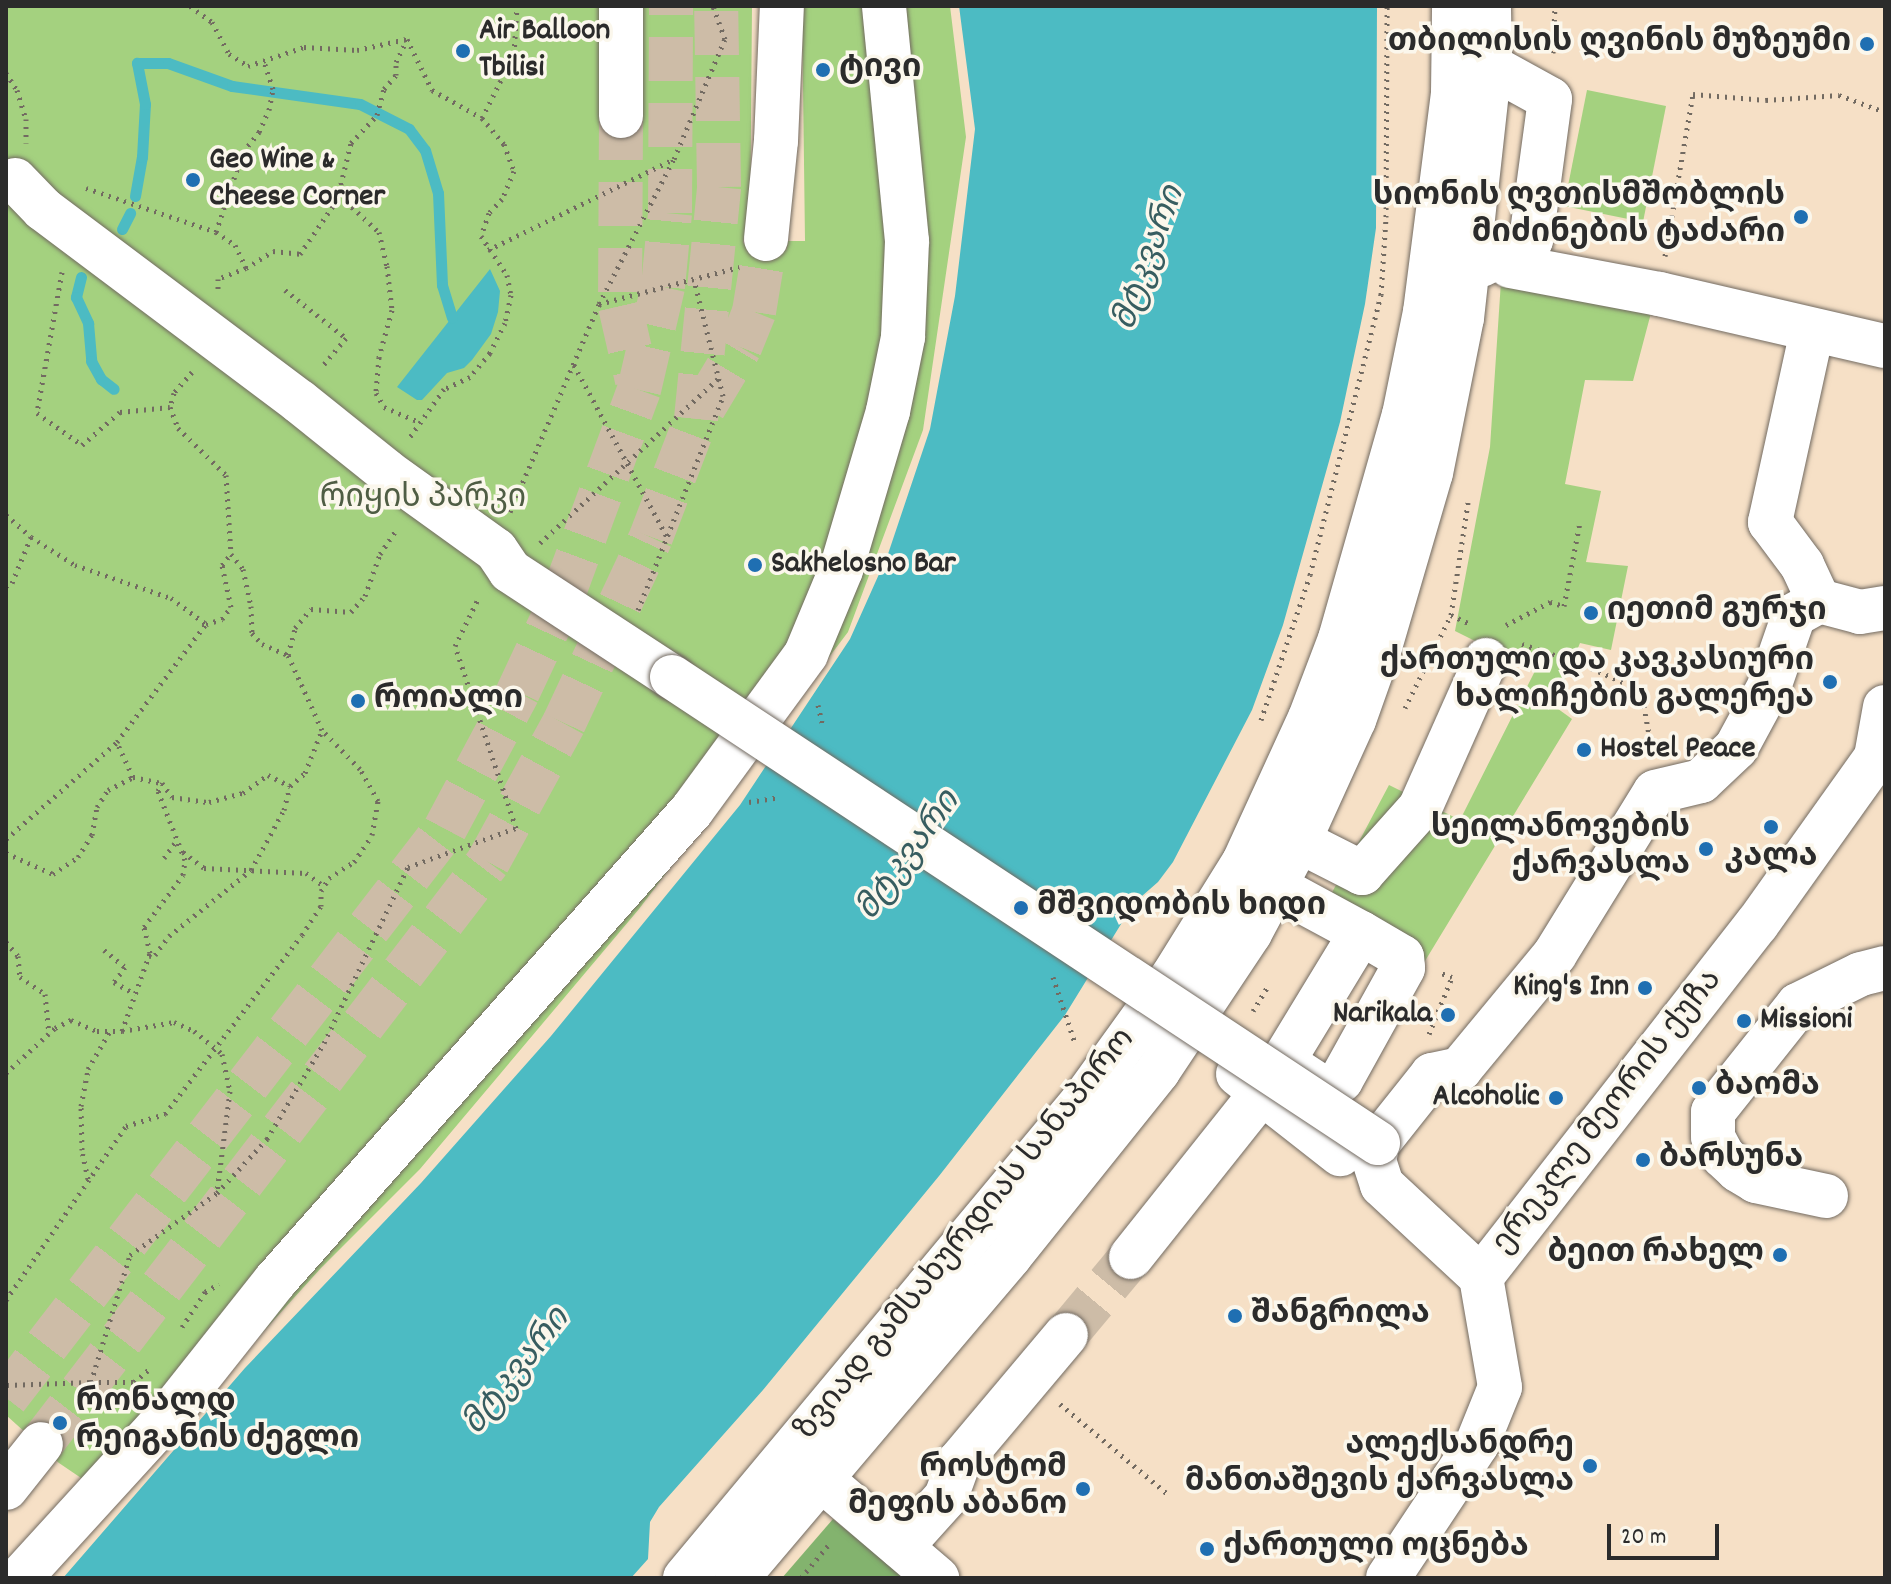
<!DOCTYPE html>
<meta charset="utf-8">
<style>
body{margin:0}
#map{position:relative;width:1891px;height:1584px;overflow:hidden;background:#f6e0c6;font-family:Dekko,"Noto Sans Georgian",sans-serif}
div>[style]{position:absolute}
.green>*{inset:0;background:#a4d17f}
.forest>*{inset:0;background:#83b36e}
.water>*{inset:0;background:#4cbbc3}
.stream>*{height:11px;margin:-5.5px;padding:0 5.5px;transform-origin:5.5px;border-radius:5.5px;background:#4cbbc3}
.minor-tunnel>*{height:44px;margin-top:-22px;transform-origin:0;background:repeating-linear-gradient(90deg,#cdbca7 0 44px,transparent 0 66px)}
.major-tunnel>*{height:44px;margin-top:-22px;transform-origin:0;background:repeating-linear-gradient(90deg,#cdbca7 0 44px,transparent 0 66px)}
.path>*{height:5px;margin-top:-2.5px;transform-origin:0;background:repeating-linear-gradient(90deg,#726a61 0 2px,transparent 0 8px)}
.roads{filter:drop-shadow(0 0 2px #726a61) drop-shadow(0 0 2px #726a61)}
.minor>*{height:44px;margin:-22px;padding:0 22px;transform-origin:22px;border-radius:22px;background:#fff}
.major>*{height:44px;margin:-22px;padding:0 22px;transform-origin:22px;border-radius:22px;background:#fff}
.highway>*{height:44px;margin:-22px;padding:0 22px;transform-origin:22px;border-radius:22px;background:#fff}
.bridges{filter:drop-shadow(0 0 2px #726a61) drop-shadow(0 0 2px #726a61)}
.minor-bridge>*{height:44px;margin:-22px;padding:0 22px;transform-origin:22px;border-radius:22px;background:#fff}
.dots>*{width:22px;height:22px;translate:-50% -50%;box-sizing:border-box;border:4px solid #fbf7ec;border-radius:50%}
span{translate:-50% -50%;white-space:nowrap;text-align:center;line-height:1.15;-webkit-text-stroke:7px #fbf7ec;paint-order:stroke}
.poi-label{font-size:32px;color:#2b2b2b;font-weight:700}
.left{translate:0 -50%;text-align:left}
.right{translate:-100% -50%;text-align:right}
.park-label{font-size:32px;color:#4f5d44}
.street-label{font-size:32px;color:#2b2b2b}
.water-label{font-size:34px;color:#375d60;font-style:italic}
.frame{position:absolute;inset:0;border:8px solid #2b2b2b;pointer-events:none}
.scale{position:absolute;left:1607px;top:1524px;width:112px;height:36px;box-sizing:border-box;border:4px solid #2b2b2b;border-top:0;padding-left:10px;font-size:24px;line-height:28px;white-space:nowrap;color:#2b2b2b;-webkit-text-stroke:6px #fbf7ec;paint-order:stroke}
</style>
<div id="map">
<div class="green">
<i style="clip-path:polygon(6px 6px,752px 6px,750px 241px,805px 241px,802px 6px,950px 6px,966px 137px,923px 430px,848px 632px,639px 909px,420px 1169px,321px 1268px,112px 1499px,59px 1463px,6px 1415px)"></i>
<i style="clip-path:polygon(1587px 90px,1666px 106px,1643px 222px,1564px 206px)"></i>
<i style="clip-path:polygon(1501px 281px,1651px 313px,1633px 381px,1585px 380px,1565px 484px,1601px 491px,1586px 562px,1628px 566px,1611px 650px,1580px 643px,1554px 706px,1572px 719px,1425px 961px,1328px 900px,1389px 785px,1460px 820px,1535px 671px,1455px 631px,1490px 447px)"></i>
</div>
<div class="forest">
<i style="clip-path:polygon(833px 1519px,905px 1578px,782px 1578px)"></i>
</div>
<div class="water">
<i style="clip-path:polygon(959px 6px,1377px 6px,1376px 228px,1365px 304px,1340px 422px,1283px 625px,1252px 710px,1173px 862px,1158px 882px,1134px 903px,1065px 1015px,939px 1176px,763px 1390px,659px 1507px,650px 1522px,648px 1559px,631px 1578px,63px 1578px,245px 1368px,421px 1183px,551px 1036px,740px 805px,850px 639px,888px 554px,930px 429px,955px 296px,975px 129px)"></i>
<i style="clip-path:polygon(490px 269px,500px 291px,498px 312px,491px 334px,472px 360px,464px 368px,447px 373px,422px 400px,417px 400px,397px 387px)"></i>
</div>
<div class="stream">
<i style="left:135px;top:196px;width:40px;rotate:-80deg"></i>
<i style="left:142px;top:157px;width:53px;rotate:-86.8deg"></i>
<i style="left:145px;top:104px;width:42px;rotate:-101deg"></i>
<i style="left:137px;top:63px;width:31px"></i>
<i style="left:168px;top:63px;width:68px;rotate:19.8deg"></i>
<i style="left:232px;top:86px;width:129px;rotate:8deg"></i>
<i style="left:360px;top:104px;width:55px;rotate:27deg"></i>
<i style="left:409px;top:129px;width:26px;rotate:53deg"></i>
<i style="left:425px;top:150px;width:45px;rotate:73.2deg"></i>
<i style="left:438px;top:193px;width:92px;rotate:87.5deg"></i>
<i style="left:442px;top:285px;width:34px;rotate:73deg"></i>
<i style="left:122px;top:229px;width:18px;rotate:-63deg"></i>
<i style="left:81px;top:277px;width:21px;rotate:104deg"></i>
<i style="left:76px;top:297px;width:29px;rotate:65deg"></i>
<i style="left:88px;top:323px;width:38px;rotate:85deg"></i>
<i style="left:91px;top:361px;width:21px;rotate:61deg"></i>
<i style="left:101px;top:379px;width:16px;rotate:38deg"></i>
</div>
<div class="minor-tunnel">
<i style="left:1066px;top:1335px;width:102px;rotate:-50.2deg"></i>
</div>
<div class="major-tunnel">
<i style="left:621px;top:116px;width:190px;rotate:90.3deg"></i>
<i style="left:620px;top:306px;width:76px;rotate:77.1deg"></i>
<i style="left:704px;top:407px;width:70px;rotate:-59deg"></i>
<i style="left:740px;top:347px;width:38px;rotate:-68deg"></i>
<i style="left:754px;top:312px;width:74px;rotate:-80.7deg"></i>
<i style="left:6px;top:1398px;width:719px;rotate:-52.35deg"></i>
<i style="left:445px;top:829px;width:155px;rotate:-61.9deg"></i>
<i style="left:518px;top:692px;width:104px;rotate:-64.9deg"></i>
<i style="left:562px;top:598px;width:222px;rotate:-69.7deg"></i>
<i style="left:639px;top:390px;width:106px;rotate:-76.9deg"></i>
<i style="left:663px;top:287px;width:74px;rotate:-84.6deg"></i>
<i style="left:670px;top:213px;width:207px;rotate:-89.7deg"></i>
<i style="left:41px;top:1444px;width:734px;rotate:-52.47deg"></i>
<i style="left:488px;top:862px;width:158px;rotate:-61.3deg"></i>
<i style="left:564px;top:723px;width:205px;rotate:-64.9deg"></i>
<i style="left:651px;top:537px;width:126px;rotate:-69.1deg"></i>
<i style="left:696px;top:419px;width:233px;rotate:-84.3deg"></i>
<i style="left:719px;top:187px;width:181px;rotate:-90.9deg"></i>
</div>
<div class="path">
<i style="left:190px;top:6px;width:27px;rotate:36deg"></i>
<i style="left:212px;top:22px;width:36px;rotate:62deg"></i>
<i style="left:229px;top:54px;width:22px;rotate:32deg"></i>
<i style="left:248px;top:66px;width:59px;rotate:-18.7deg"></i>
<i style="left:304px;top:47px;width:53px;rotate:3.2deg"></i>
<i style="left:357px;top:50px;width:51px;rotate:-12.4deg"></i>
<i style="left:407px;top:39px;width:57px;rotate:63.9deg"></i>
<i style="left:432px;top:90px;width:57px;rotate:29.2deg"></i>
<i style="left:482px;top:118px;width:34px;rotate:50deg"></i>
<i style="left:504px;top:144px;width:29px;rotate:70deg"></i>
<i style="left:514px;top:171px;width:30px;rotate:113deg"></i>
<i style="left:502px;top:199px;width:19px;rotate:133deg"></i>
<i style="left:489px;top:213px;width:24px;rotate:109deg"></i>
<i style="left:481px;top:236px;width:47px;rotate:56.3deg"></i>
<i style="left:507px;top:275px;width:20px;rotate:79deg"></i>
<i style="left:511px;top:295px;width:29px;rotate:102deg"></i>
<i style="left:505px;top:323px;width:34px;rotate:117deg"></i>
<i style="left:490px;top:353px;width:31px;rotate:130deg"></i>
<i style="left:470px;top:377px;width:29px;rotate:155deg"></i>
<i style="left:444px;top:389px;width:59px;rotate:125.3deg"></i>
<i style="left:1553px;top:53px;width:47px;rotate:-87.6deg"></i>
<i style="left:6px;top:73px;width:20px;rotate:57deg"></i>
<i style="left:17px;top:90px;width:30px;rotate:73deg"></i>
<i style="left:26px;top:119px;width:24px;rotate:90deg"></i>
<i style="left:482px;top:118px;width:72px;rotate:-63.4deg"></i>
<i style="left:514px;top:54px;width:48px;rotate:-86.4deg"></i>
<i style="left:86px;top:188px;width:137px;rotate:18.7deg"></i>
<i style="left:216px;top:232px;width:23px;rotate:34deg"></i>
<i style="left:235px;top:245px;width:25px;rotate:64deg"></i>
<i style="left:246px;top:268px;width:30px;rotate:159deg"></i>
<i style="left:218px;top:279px;width:11px;rotate:90deg"></i>
<i style="left:337px;top:200px;width:59px;rotate:-76.2deg"></i>
<i style="left:351px;top:143px;width:38px;rotate:-47deg"></i>
<i style="left:377px;top:115px;width:27px;rotate:-75deg"></i>
<i style="left:384px;top:89px;width:18px;rotate:-49deg"></i>
<i style="left:396px;top:75px;width:13px;rotate:-90deg"></i>
<i style="left:396px;top:62px;width:25px;rotate:-64deg"></i>
<i style="left:216px;top:232px;width:84px;rotate:-71.4deg"></i>
<i style="left:243px;top:152px;width:26px;rotate:-51deg"></i>
<i style="left:259px;top:132px;width:24px;rotate:-66deg"></i>
<i style="left:269px;top:110px;width:21px;rotate:-79deg"></i>
<i style="left:273px;top:89px;width:29px;rotate:-108deg"></i>
<i style="left:488px;top:250px;width:207px;rotate:-26.1deg"></i>
<i style="left:1665px;top:256px;width:164px;rotate:-80.2deg"></i>
<i style="left:1693px;top:94px;width:73px;rotate:4.7deg"></i>
<i style="left:1766px;top:100px;width:73px;rotate:-3.9deg"></i>
<i style="left:1839px;top:95px;width:49px;rotate:20.3deg"></i>
<i style="left:246px;top:268px;width:32px;rotate:-32deg"></i>
<i style="left:273px;top:251px;width:27px;rotate:6deg"></i>
<i style="left:300px;top:254px;width:65px;rotate:-55.6deg"></i>
<i style="left:337px;top:200px;width:17px;rotate:25deg"></i>
<i style="left:352px;top:207px;width:37px;rotate:43deg"></i>
<i style="left:379px;top:232px;width:35px;rotate:77deg"></i>
<i style="left:387px;top:266px;width:44px;rotate:83.5deg"></i>
<i style="left:392px;top:310px;width:49px;rotate:105.5deg"></i>
<i style="left:379px;top:357px;width:36px;rotate:95deg"></i>
<i style="left:376px;top:393px;width:16px;rotate:60deg"></i>
<i style="left:384px;top:407px;width:39px;rotate:23deg"></i>
<i style="left:62px;top:272px;width:143px;rotate:100.1deg"></i>
<i style="left:37px;top:413px;width:55px;rotate:35.4deg"></i>
<i style="left:82px;top:445px;width:50px;rotate:-41deg"></i>
<i style="left:120px;top:412px;width:50px;rotate:-5.7deg"></i>
<i style="left:285px;top:290px;width:78px;rotate:38.2deg"></i>
<i style="left:346px;top:338px;width:38px;rotate:130deg"></i>
<i style="left:599px;top:304px;width:145px;rotate:-14.8deg"></i>
<i style="left:574px;top:365px;width:198px;rotate:61.6deg"></i>
<i style="left:192px;top:372px;width:28px;rotate:131deg"></i>
<i style="left:174px;top:393px;width:15px;rotate:106deg"></i>
<i style="left:170px;top:407px;width:22px;rotate:69deg"></i>
<i style="left:178px;top:428px;width:67px;rotate:44.4deg"></i>
<i style="left:226px;top:475px;width:79px;rotate:86.4deg"></i>
<i style="left:231px;top:554px;width:19px;rotate:51deg"></i>
<i style="left:243px;top:569px;width:38px;rotate:78deg"></i>
<i style="left:251px;top:606px;width:27px;rotate:88deg"></i>
<i style="left:252px;top:633px;width:15px;rotate:48deg"></i>
<i style="left:262px;top:644px;width:28px;rotate:23deg"></i>
<i style="left:510px;top:512px;width:226px;rotate:-66.8deg"></i>
<i style="left:599px;top:304px;width:163px;rotate:-62.7deg"></i>
<i style="left:674px;top:159px;width:130px;rotate:-67deg"></i>
<i style="left:725px;top:39px;width:35px;rotate:-110deg"></i>
<i style="left:6px;top:515px;width:33px;rotate:41deg"></i>
<i style="left:31px;top:537px;width:52px;rotate:32.5deg"></i>
<i style="left:75px;top:565px;width:102px;rotate:19deg"></i>
<i style="left:171px;top:598px;width:44px;rotate:36.6deg"></i>
<i style="left:206px;top:624px;width:17px;rotate:-17deg"></i>
<i style="left:222px;top:619px;width:15px;rotate:-53deg"></i>
<i style="left:231px;top:607px;width:43px;rotate:-102.1deg"></i>
<i style="left:222px;top:565px;width:14px;rotate:-51deg"></i>
<i style="left:540px;top:543px;width:242px;rotate:-42.7deg"></i>
<i style="left:6px;top:586px;width:7px;rotate:-27deg"></i>
<i style="left:12px;top:583px;width:50px;rotate:-67.6deg"></i>
<i style="left:638px;top:610px;width:230px;rotate:-68.3deg"></i>
<i style="left:723px;top:396px;width:120px;rotate:-104deg"></i>
<i style="left:1451px;top:615px;width:19px;rotate:25deg"></i>
<i style="left:1506px;top:625px;width:50px;rotate:-27.6deg"></i>
<i style="left:1550px;top:602px;width:15px;rotate:16deg"></i>
<i style="left:1564px;top:606px;width:86px;rotate:-79.2deg"></i>
<i style="left:1522px;top:644px;width:65px;rotate:18.7deg"></i>
<i style="left:1584px;top:665px;width:62px;rotate:23.7deg"></i>
<i style="left:1641px;top:690px;width:62px;rotate:79.8deg"></i>
<i style="left:818px;top:705px;width:23px;rotate:77deg"></i>
<i style="left:1405px;top:708px;width:104px;rotate:-63.7deg"></i>
<i style="left:1451px;top:615px;width:114px;rotate:-81.4deg"></i>
<i style="left:1261px;top:720px;width:153px;rotate:-71.3deg"></i>
<i style="left:1310px;top:575px;width:289px;rotate:-75.8deg"></i>
<i style="left:1381px;top:295px;width:78px;rotate:-86.3deg"></i>
<i style="left:1386px;top:217px;width:211px;rotate:-89.7deg"></i>
<i style="left:133px;top:777px;width:38px;rotate:-115deg"></i>
<i style="left:117px;top:742px;width:148px;rotate:-53deg"></i>
<i style="left:749px;top:802px;width:30px;rotate:-9deg"></i>
<i style="left:6px;top:839px;width:147px;rotate:-41.1deg"></i>
<i style="left:183px;top:852px;width:26px;rotate:37deg"></i>
<i style="left:204px;top:868px;width:102px;rotate:2.8deg"></i>
<i style="left:306px;top:873px;width:22px;rotate:36deg"></i>
<i style="left:6px;top:853px;width:51px;rotate:24.1deg"></i>
<i style="left:53px;top:874px;width:30px;rotate:-34deg"></i>
<i style="left:78px;top:857px;width:26px;rotate:-58deg"></i>
<i style="left:92px;top:835px;width:28px;rotate:-80deg"></i>
<i style="left:97px;top:807px;width:20px;rotate:-57deg"></i>
<i style="left:108px;top:790px;width:28px;rotate:-27deg"></i>
<i style="left:133px;top:777px;width:30px;rotate:12deg"></i>
<i style="left:162px;top:783px;width:17px;rotate:54deg"></i>
<i style="left:172px;top:797px;width:37px;rotate:8deg"></i>
<i style="left:209px;top:802px;width:35px;rotate:-15deg"></i>
<i style="left:243px;top:793px;width:31px;rotate:-36deg"></i>
<i style="left:268px;top:775px;width:25px;rotate:27deg"></i>
<i style="left:290px;top:786px;width:20px;rotate:-41deg"></i>
<i style="left:305px;top:773px;width:46px;rotate:-68.4deg"></i>
<i style="left:164px;top:858px;width:22px;rotate:-54deg"></i>
<i style="left:1102px;top:910px;width:70px;rotate:-4.9deg"></i>
<i style="left:6px;top:942px;width:18px;rotate:49deg"></i>
<i style="left:18px;top:956px;width:21px;rotate:85deg"></i>
<i style="left:20px;top:977px;width:30px;rotate:34deg"></i>
<i style="left:45px;top:994px;width:40px;rotate:84.3deg"></i>
<i style="left:104px;top:950px;width:27px;rotate:39deg"></i>
<i style="left:125px;top:967px;width:19px;rotate:126deg"></i>
<i style="left:114px;top:982px;width:24px;rotate:30deg"></i>
<i style="left:149px;top:956px;width:6px;rotate:-9deg"></i>
<i style="left:155px;top:955px;width:24px;rotate:-54deg"></i>
<i style="left:169px;top:936px;width:105px;rotate:-38.8deg"></i>
<i style="left:251px;top:870px;width:68px;rotate:-61.2deg"></i>
<i style="left:284px;top:810px;width:25px;rotate:-76deg"></i>
<i style="left:1053px;top:977px;width:70px;rotate:71.6deg"></i>
<i style="left:1253px;top:1011px;width:29px;rotate:-59deg"></i>
<i style="left:122px;top:1031px;width:83px;rotate:-70.3deg"></i>
<i style="left:150px;top:953px;width:27px;rotate:-103deg"></i>
<i style="left:144px;top:927px;width:65px;rotate:-53.1deg"></i>
<i style="left:183px;top:875px;width:15px;rotate:-82deg"></i>
<i style="left:185px;top:860px;width:74px;rotate:-111.4deg"></i>
<i style="left:158px;top:791px;width:9px;rotate:-63deg"></i>
<i style="left:1429px;top:1034px;width:61px;rotate:-68deg"></i>
<i style="left:1452px;top:977px;width:12px;rotate:-160deg"></i>
<i style="left:6px;top:1073px;width:67px;rotate:-42.6deg"></i>
<i style="left:55px;top:1028px;width:18px;rotate:-27deg"></i>
<i style="left:71px;top:1020px;width:28px;rotate:23deg"></i>
<i style="left:97px;top:1031px;width:25px"></i>
<i style="left:122px;top:1031px;width:53px;rotate:-9.8deg"></i>
<i style="left:174px;top:1022px;width:22px;rotate:24deg"></i>
<i style="left:194px;top:1031px;width:36px;rotate:39deg"></i>
<i style="left:222px;top:1054px;width:38px;rotate:78deg"></i>
<i style="left:230px;top:1091px;width:102px;rotate:97.3deg"></i>
<i style="left:1802px;top:1082px;width:15px;rotate:-86deg"></i>
<i style="left:88px;top:1179px;width:30px;rotate:-102deg"></i>
<i style="left:82px;top:1150px;width:44px;rotate:-91.3deg"></i>
<i style="left:81px;top:1106px;width:38px;rotate:-79deg"></i>
<i style="left:88px;top:1069px;width:44px;rotate:-59.9deg"></i>
<i style="left:6px;top:1300px;width:211px;rotate:-55.4deg"></i>
<i style="left:126px;top:1126px;width:41px;rotate:-17.1deg"></i>
<i style="left:165px;top:1114px;width:225px;rotate:-52.6deg"></i>
<i style="left:302px;top:935px;width:35px;rotate:-57deg"></i>
<i style="left:321px;top:906px;width:15px;rotate:-90deg"></i>
<i style="left:321px;top:891px;width:15px;rotate:-58deg"></i>
<i style="left:329px;top:878px;width:30px;rotate:-33deg"></i>
<i style="left:354px;top:862px;width:32px;rotate:-56deg"></i>
<i style="left:372px;top:835px;width:35px;rotate:-80deg"></i>
<i style="left:378px;top:801px;width:37px;rotate:-119deg"></i>
<i style="left:360px;top:769px;width:54px;rotate:-134.3deg"></i>
<i style="left:322px;top:730px;width:82px;rotate:-114.4deg"></i>
<i style="left:288px;top:655px;width:28px;rotate:-75deg"></i>
<i style="left:295px;top:628px;width:25px;rotate:-50deg"></i>
<i style="left:311px;top:609px;width:40px;rotate:4.3deg"></i>
<i style="left:351px;top:612px;width:21px;rotate:-49deg"></i>
<i style="left:365px;top:596px;width:45px;rotate:-70.3deg"></i>
<i style="left:380px;top:554px;width:30px;rotate:-56deg"></i>
<i style="left:182px;top:1327px;width:42px;rotate:-56.7deg"></i>
<i style="left:205px;top:1292px;width:16px;rotate:-30deg"></i>
<i style="left:91px;top:1382px;width:43px"></i>
<i style="left:134px;top:1382px;width:23px;rotate:-40deg"></i>
<i style="left:7px;top:1385px;width:84px;rotate:-2deg"></i>
<i style="left:91px;top:1382px;width:133px;rotate:-72.9deg"></i>
<i style="left:130px;top:1255px;width:107px;rotate:-35.5deg"></i>
<i style="left:217px;top:1193px;width:74px;rotate:-47.2deg"></i>
<i style="left:267px;top:1139px;width:112px;rotate:-59.3deg"></i>
<i style="left:324px;top:1043px;width:195px;rotate:-64.5deg"></i>
<i style="left:408px;top:867px;width:115px;rotate:-19.9deg"></i>
<i style="left:516px;top:828px;width:192px;rotate:-108.5deg"></i>
<i style="left:455px;top:646px;width:55px;rotate:-63.9deg"></i>
<i style="left:1060px;top:1404px;width:143px;rotate:39.9deg"></i>
<i style="left:801px;top:1578px;width:47px;rotate:-50.2deg"></i>
</div>
<div class="roads">
<div class="minor">
<i style="left:15px;top:180px;width:40px;rotate:46deg"></i>
<i style="left:43px;top:209px;width:321px;rotate:36.9deg"></i>
<i style="left:300px;top:402px;width:110px;rotate:38.7deg"></i>
<i style="left:386px;top:471px;width:135px;rotate:35.7deg"></i>
<i style="left:496px;top:550px;width:25px;rotate:56deg"></i>
<i style="left:510px;top:571px;width:194px;rotate:33.2deg"></i>
<i style="left:1481px;top:265px;width:56px;rotate:-26.6deg"></i>
<i style="left:1531px;top:240px;width:142px;rotate:-82.3deg"></i>
<i style="left:1550px;top:99px;width:68px;rotate:-151.2deg"></i>
<i style="left:1510px;top:266px;width:152px;rotate:10.6deg"></i>
<i style="left:1659px;top:294px;width:232px;rotate:13deg"></i>
<i style="left:1812px;top:331px;width:196px;rotate:102.4deg"></i>
<i style="left:1770px;top:522px;width:54px;rotate:53.3deg"></i>
<i style="left:1802px;top:565px;width:40px;rotate:65deg"></i>
<i style="left:1819px;top:601px;width:42px;rotate:15deg"></i>
<i style="left:1860px;top:612px;width:25px;rotate:-9deg"></i>
<i style="left:1885px;top:707px;width:51px;rotate:100.2deg"></i>
<i style="left:1876px;top:757px;width:9px;rotate:18deg"></i>
<i style="left:1299px;top:841px;width:71px;rotate:26.9deg"></i>
<i style="left:1362px;top:873px;width:87px;rotate:-48.3deg"></i>
<i style="left:1420px;top:808px;width:162px;rotate:-66deg"></i>
<i style="left:1283px;top:1062px;width:48px;rotate:33deg"></i>
<i style="left:1323px;top:1088px;width:7px;rotate:8deg"></i>
<i style="left:1330px;top:1089px;width:14px;rotate:-39deg"></i>
<i style="left:1341px;top:1080px;width:128px;rotate:-61deg"></i>
<i style="left:1403px;top:968px;width:11px;rotate:-95deg"></i>
<i style="left:1402px;top:957px;width:48px;rotate:-149.7deg"></i>
<i style="left:1238px;top:1074px;width:130px;rotate:38.1deg"></i>
<i style="left:1826px;top:1196px;width:72px;rotate:-167.9deg"></i>
<i style="left:1756px;top:1181px;width:21px;rotate:-149deg"></i>
<i style="left:1738px;top:1170px;width:21px;rotate:-137deg"></i>
<i style="left:1723px;top:1156px;width:21px;rotate:-118deg"></i>
<i style="left:1713px;top:1137px;width:25px;rotate:-90deg"></i>
<i style="left:1713px;top:1112px;width:137px;rotate:-51.5deg"></i>
<i style="left:1798px;top:1005px;width:70px;rotate:-26.2deg"></i>
<i style="left:1861px;top:974px;width:25px;rotate:-14deg"></i>
<i style="left:1131px;top:1257px;width:225px;rotate:-51.5deg"></i>
<i style="left:1271px;top:1081px;width:173px;rotate:-58.7deg"></i>
<i style="left:1361px;top:933px;width:97px;rotate:-151.6deg"></i>
<i style="left:1481px;top:1277px;width:135px;rotate:-137.1deg"></i>
<i style="left:1382px;top:1185px;width:26px;rotate:-108deg"></i>
<i style="left:1374px;top:1160px;width:17px;rotate:-77deg"></i>
<i style="left:1378px;top:1143px;width:87px;rotate:-51.5deg"></i>
<i style="left:1432px;top:1075px;width:29px;rotate:-12deg"></i>
<i style="left:1460px;top:1069px;width:149px;rotate:-50.4deg"></i>
<i style="left:1555px;top:954px;width:190px;rotate:-58.3deg"></i>
<i style="left:1655px;top:792px;width:47px;rotate:-13.4deg"></i>
<i style="left:1701px;top:781px;width:48px;rotate:-43.3deg"></i>
<i style="left:1736px;top:748px;width:69px;rotate:-61.6deg"></i>
<i style="left:1769px;top:687px;width:76px;rotate:-70.9deg"></i>
<i style="left:1794px;top:615px;width:29px;rotate:-29deg"></i>
<i style="left:821px;top:1479px;width:153px;rotate:40.5deg"></i>
<i style="left:901px;top:1547px;width:67px;rotate:-48deg"></i>
<i style="left:946px;top:1497px;width:37px;rotate:-70deg"></i>
<i style="left:959px;top:1462px;width:166px;rotate:-49.9deg"></i>
<i style="left:20px;top:1578px;width:219px;rotate:-47.6deg"></i>
<i style="left:168px;top:1416px;width:172px;rotate:-51.6deg"></i>
<i style="left:275px;top:1281px;width:629px;rotate:-48.48deg"></i>
<i style="left:692px;top:810px;width:193px;rotate:-53.8deg"></i>
<i style="left:806px;top:654px;width:91px;rotate:-67.4deg"></i>
<i style="left:841px;top:570px;width:166px;rotate:-73.5deg"></i>
<i style="left:888px;top:411px;width:76px;rotate:-78.5deg"></i>
<i style="left:903px;top:337px;width:96px;rotate:-87.6deg"></i>
<i style="left:907px;top:241px;width:236px;rotate:-95.6deg"></i>
<i style="left:1388px;top:1578px;width:161px;rotate:-56.4deg"></i>
<i style="left:1477px;top:1444px;width:61px;rotate:-68deg"></i>
<i style="left:1500px;top:1387px;width:112px;rotate:-99.8deg"></i>
<i style="left:1481px;top:1277px;width:448px;rotate:-52deg"></i>
<i style="left:1757px;top:924px;width:205px;rotate:-54.5deg"></i>
</div>
<div class="major">
<i style="left:621px;top:116px;width:110px;rotate:-90deg"></i>
<i style="left:766px;top:239px;width:99px;rotate:-84.2deg"></i>
<i style="left:776px;top:141px;width:135px;rotate:-87.5deg"></i>
<i style="left:6px;top:1488px;width:56px;rotate:-51.5deg"></i>
</div>
<div class="highway">
<i style="left:685px;top:1578px;width:620px;rotate:-50.17deg"></i>
<i style="left:1082px;top:1102px;width:155px;rotate:-54.2deg"></i>
<i style="left:1173px;top:976px;width:134px;rotate:-58.1deg"></i>
<i style="left:1244px;top:862px;width:158px;rotate:-65.4deg"></i>
<i style="left:1310px;top:718px;width:85px;rotate:-69.2deg"></i>
<i style="left:1340px;top:639px;width:233px;rotate:-74.1deg"></i>
<i style="left:1404px;top:415px;width:105px;rotate:-78.5deg"></i>
<i style="left:1425px;top:312px;width:221px;rotate:-82.7deg"></i>
<i style="left:1453px;top:93px;width:87px;rotate:-89.3deg"></i>
<i style="left:737px;top:1578px;width:422px;rotate:-49.7deg"></i>
<i style="left:1010px;top:1256px;width:237px;rotate:-51.3deg"></i>
<i style="left:1158px;top:1071px;width:166px;rotate:-56.3deg"></i>
<i style="left:1250px;top:933px;width:104px;rotate:-62deg"></i>
<i style="left:1299px;top:841px;width:133px;rotate:-65.6deg"></i>
<i style="left:1354px;top:720px;width:77px;rotate:-70.4deg"></i>
<i style="left:1380px;top:647px;width:181px;rotate:-73.7deg"></i>
<i style="left:1431px;top:473px;width:158px;rotate:-78.7deg"></i>
<i style="left:1462px;top:318px;width:254px;rotate:-83.7deg"></i>
<i style="left:1490px;top:66px;width:60px;rotate:-91deg"></i>
</div>
</div>
<div class="bridges">
<div class="minor-bridge">
<i style="left:672px;top:677px;width:846px;rotate:33.43deg"></i>
</div>
</div>
<div class="dots">
<i style="left:1867px;top:44px;background:#1f6fb2"></i>
<i style="left:463px;top:51px;background:#1f6fb2"></i>
<i style="left:823px;top:70px;background:#1f6fb2"></i>
<i style="left:193px;top:180px;background:#1f6fb2"></i>
<i style="left:1801px;top:217px;background:#1f6fb2"></i>
<i style="left:755px;top:565px;background:#1f6fb2"></i>
<i style="left:1591px;top:613px;background:#1f6fb2"></i>
<i style="left:1830px;top:682px;background:#1f6fb2"></i>
<i style="left:358px;top:701px;background:#1f6fb2"></i>
<i style="left:1584px;top:750px;background:#1f6fb2"></i>
<i style="left:1771px;top:827px;background:#1f6fb2"></i>
<i style="left:1706px;top:849px;background:#1f6fb2"></i>
<i style="left:1021px;top:908px;background:#1f6fb2"></i>
<i style="left:1645px;top:988px;background:#1f6fb2"></i>
<i style="left:1448px;top:1015px;background:#1f6fb2"></i>
<i style="left:1744px;top:1021px;background:#1f6fb2"></i>
<i style="left:1699px;top:1088px;background:#1f6fb2"></i>
<i style="left:1556px;top:1098px;background:#1f6fb2"></i>
<i style="left:1643px;top:1160px;background:#1f6fb2"></i>
<i style="left:1780px;top:1255px;background:#1f6fb2"></i>
<i style="left:1235px;top:1316px;background:#1f6fb2"></i>
<i style="left:60px;top:1423px;background:#1f6fb2"></i>
<i style="left:1590px;top:1466px;background:#1f6fb2"></i>
<i style="left:1083px;top:1489px;background:#1f6fb2"></i>
<i style="left:1207px;top:1549px;background:#1f6fb2"></i>
</div>
<div class="poi-label">
<span class="left" style="left:479px;top:51px">Air Balloon<br>Tbilisi</span>
<span class="right" style="left:1851px;top:44px">თბილისის ღვინის მუზეუმი</span>
<span class="left" style="left:839px;top:70px">ტივი</span>
<span class="left" style="left:209px;top:180px">Geo Wine &amp;<br>Cheese Corner</span>
<span class="right" style="left:1785px;top:217px">სიონის ღვთისმშობლის<br>მიძინების ტაძარი</span>
<span class="left" style="left:771px;top:565px">Sakhelosno Bar</span>
<span class="left" style="left:1607px;top:613px">იეთიმ გურჯი</span>
<span class="right" style="left:1814px;top:682px">ქართული და კავკასიური<br>ხალიჩების გალერეა</span>
<span class="left" style="left:374px;top:701px">როიალი</span>
<span class="left" style="left:1600px;top:750px">Hostel Peace</span>
<span class="right" style="left:1690px;top:849px">სეილანოვების<br>ქარვასლა</span>
<span style="left:1771px;top:859px">კალა</span>
<span class="left" style="left:1037px;top:908px">მშვიდობის ხიდი</span>
<span class="right" style="left:1629px;top:988px">King's Inn</span>
<span class="right" style="left:1432px;top:1015px">Narikala</span>
<span class="left" style="left:1760px;top:1021px">Missioni</span>
<span class="left" style="left:1715px;top:1088px">ბაომა</span>
<span class="right" style="left:1540px;top:1098px">Alcoholic</span>
<span class="left" style="left:1659px;top:1160px">ბარსუნა</span>
<span class="right" style="left:1764px;top:1255px">ბეით რახელ</span>
<span class="left" style="left:1251px;top:1316px">შანგრილა</span>
<span class="left" style="left:76px;top:1423px">რონალდ<br>რეიგანის ძეგლი</span>
<span class="right" style="left:1574px;top:1466px">ალექსანდრე<br>მანთაშევის ქარვასლა</span>
<span class="right" style="left:1067px;top:1489px">როსტომ<br>მეფის აბანო</span>
<span class="left" style="left:1223px;top:1549px">ქართული ოცნება</span>
</div>
<div class="park-label">
<span style="left:423px;top:500px">რიყის პარკი</span>
</div>
<div class="street-label">
<span style="left:1609px;top:1113px;rotate:-52deg">ერეკლე მეორის ქუჩა</span>
<span style="left:967px;top:1236px;rotate:-51deg">ზვიად გამსახურდიას სანაპირო</span>
</div>
<div class="water-label">
<span style="left:1151px;top:259px;rotate:-70deg">მტკვარი</span>
<span style="left:910px;top:857px;rotate:-54deg">მტკვარი</span>
<span style="left:518px;top:1373px;rotate:-52deg">მტკვარი</span>
</div>
<div class="frame"></div>
<div class="scale">20 m</div>
</div>
